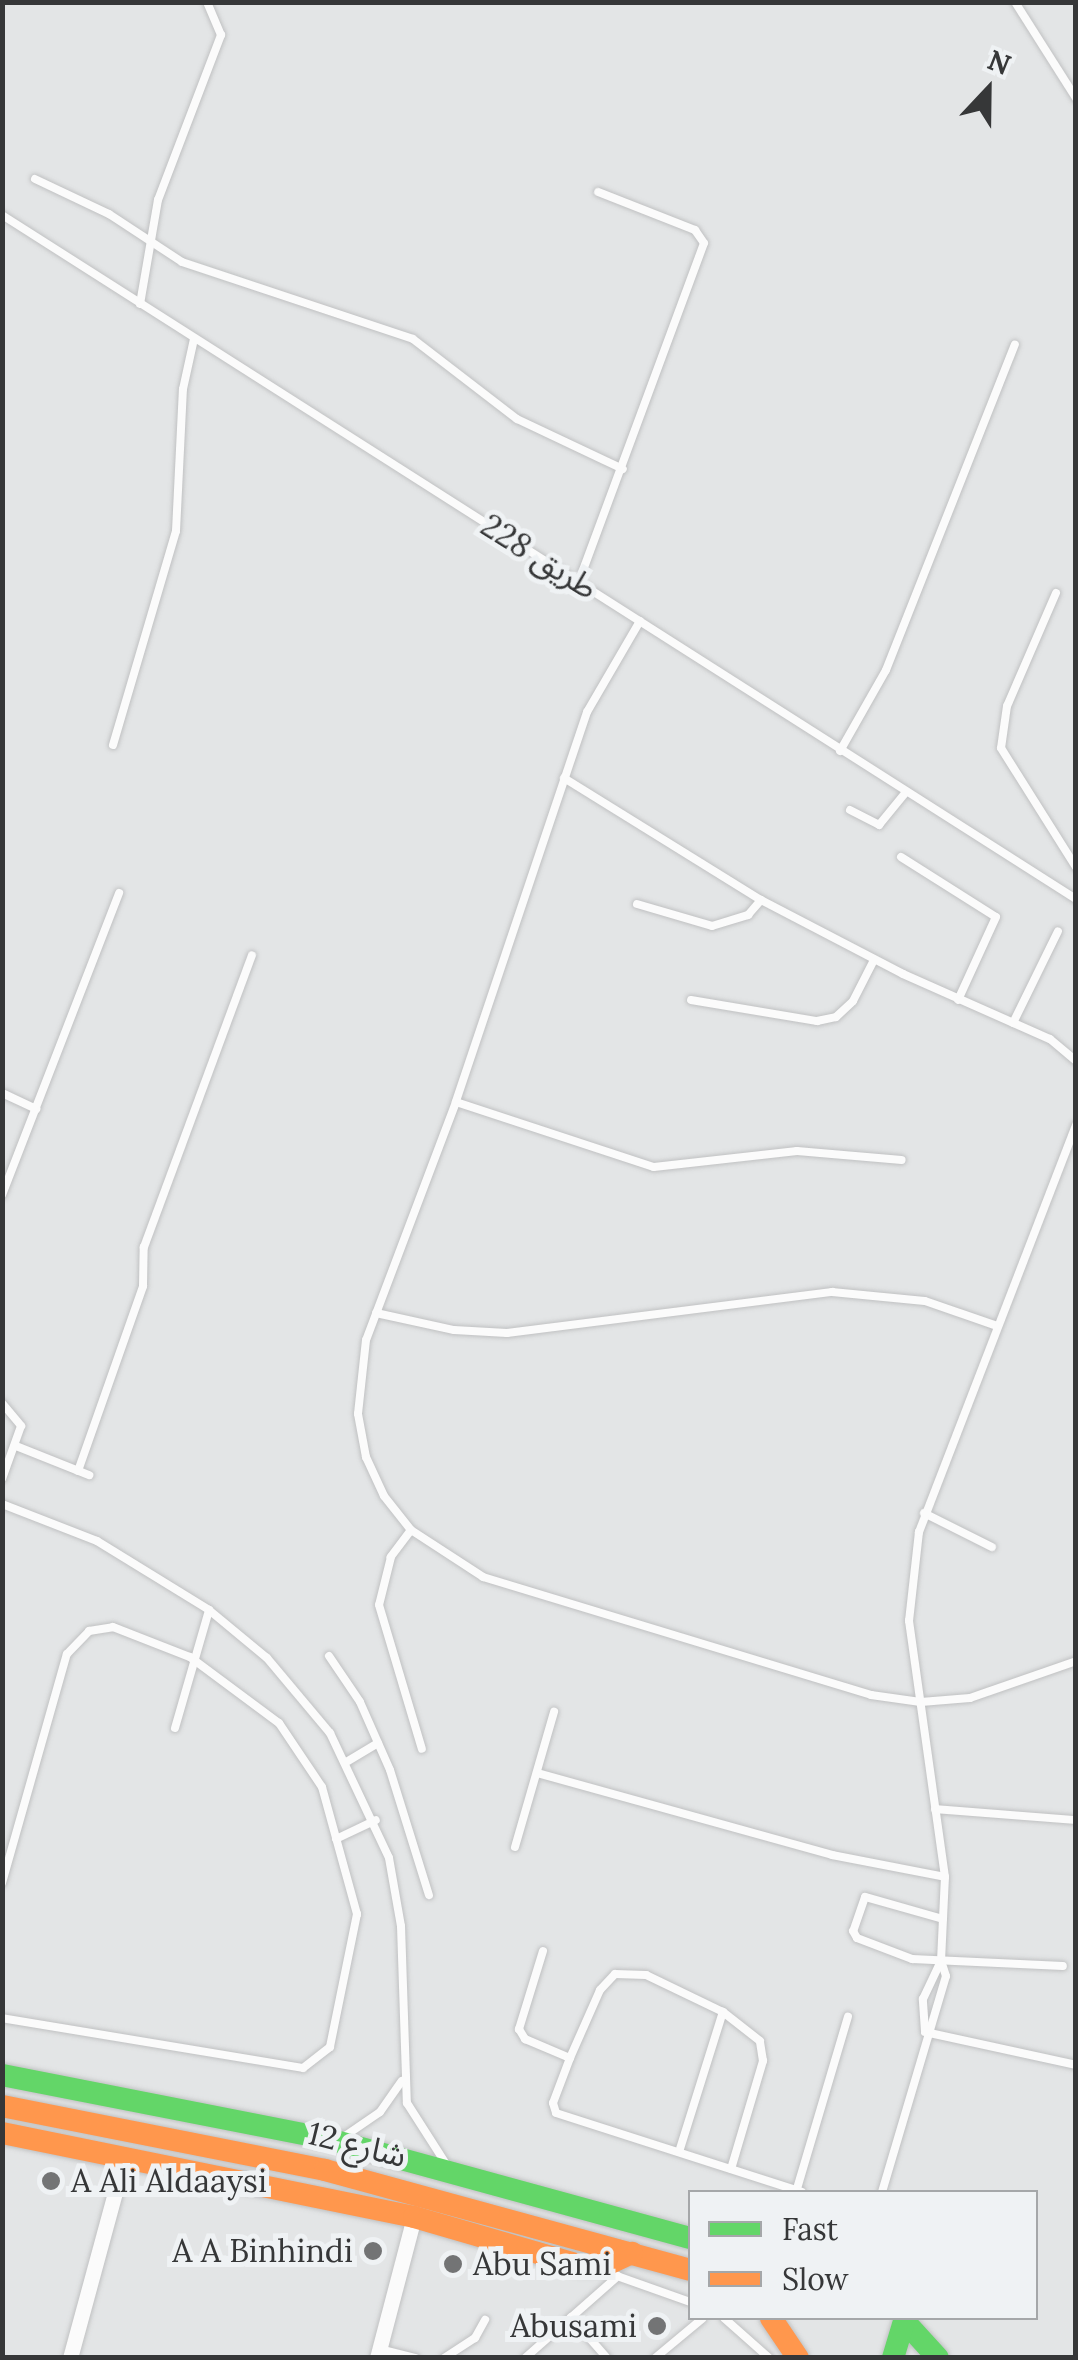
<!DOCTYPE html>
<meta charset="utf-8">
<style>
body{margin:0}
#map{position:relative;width:1078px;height:2360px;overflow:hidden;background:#e3e5e6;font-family:Lora,"Noto Sans Arabic",serif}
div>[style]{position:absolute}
.roads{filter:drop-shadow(0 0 2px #c0c1c2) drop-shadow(0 0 2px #c0c1c2)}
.lane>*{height:8px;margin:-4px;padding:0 4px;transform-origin:4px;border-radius:4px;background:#fbfbfb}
.street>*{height:15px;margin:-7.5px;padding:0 7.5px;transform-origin:7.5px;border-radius:7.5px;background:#fbfbfb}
.fast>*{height:22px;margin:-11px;padding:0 11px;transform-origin:11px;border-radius:11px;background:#63d668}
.slow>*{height:22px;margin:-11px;padding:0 11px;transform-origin:11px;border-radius:11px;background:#ff974d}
.dots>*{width:28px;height:28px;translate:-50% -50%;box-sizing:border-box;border:5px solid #eff2f4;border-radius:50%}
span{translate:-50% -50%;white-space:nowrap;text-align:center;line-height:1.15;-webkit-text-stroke:10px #eff2f4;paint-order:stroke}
.street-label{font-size:32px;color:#363738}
.poi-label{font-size:32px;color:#363738}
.left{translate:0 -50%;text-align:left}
.right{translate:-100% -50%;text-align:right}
.frame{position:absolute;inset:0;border:5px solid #363738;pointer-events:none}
.legend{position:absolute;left:688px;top:2190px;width:350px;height:130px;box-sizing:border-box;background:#eff2f4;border:2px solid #a5a7a9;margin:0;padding:12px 18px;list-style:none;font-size:30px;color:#363738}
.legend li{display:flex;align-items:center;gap:20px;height:50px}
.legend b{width:50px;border:2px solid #a5a7a9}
.north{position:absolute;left:938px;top:40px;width:100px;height:100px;-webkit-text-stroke:8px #eff2f4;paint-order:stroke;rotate:22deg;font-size:28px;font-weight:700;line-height:40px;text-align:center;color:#363738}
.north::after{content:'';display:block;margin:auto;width:35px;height:45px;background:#363738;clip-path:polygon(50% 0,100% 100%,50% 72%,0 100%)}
</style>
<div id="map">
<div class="roads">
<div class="lane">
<i style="left:1015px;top:2px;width:114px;rotate:57.6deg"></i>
<i style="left:35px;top:179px;width:82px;rotate:25.3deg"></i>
<i style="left:109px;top:214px;width:87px;rotate:33.3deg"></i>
<i style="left:182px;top:262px;width:243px;rotate:18.4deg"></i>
<i style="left:413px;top:339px;width:131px;rotate:37.6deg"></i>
<i style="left:517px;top:419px;width:117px;rotate:25.3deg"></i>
<i style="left:2px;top:215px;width:1273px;rotate:32.49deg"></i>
<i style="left:140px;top:304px;width:106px;rotate:-80.2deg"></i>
<i style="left:158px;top:200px;width:177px;rotate:-69.1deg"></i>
<i style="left:221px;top:35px;width:36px;rotate:-113deg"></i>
<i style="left:579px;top:581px;width:360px;rotate:-69.7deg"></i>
<i style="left:704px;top:243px;width:16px;rotate:-125deg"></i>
<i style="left:695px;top:230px;width:104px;rotate:-158.6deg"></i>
<i style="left:1056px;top:593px;width:123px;rotate:113.4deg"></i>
<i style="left:1007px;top:706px;width:42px;rotate:98.1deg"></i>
<i style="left:1001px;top:748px;width:141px;rotate:57.8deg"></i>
<i style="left:640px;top:621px;width:105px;rotate:120.2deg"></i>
<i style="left:587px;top:712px;width:411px;rotate:108.6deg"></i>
<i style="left:456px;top:1102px;width:254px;rotate:110.7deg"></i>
<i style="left:366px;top:1340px;width:74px;rotate:96.2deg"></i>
<i style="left:358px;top:1414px;width:44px;rotate:79.5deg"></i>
<i style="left:366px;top:1457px;width:43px;rotate:65.2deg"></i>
<i style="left:384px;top:1496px;width:43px;rotate:51.5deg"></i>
<i style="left:411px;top:1530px;width:86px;rotate:33.1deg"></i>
<i style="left:483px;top:1577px;width:406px;rotate:16.9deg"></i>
<i style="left:871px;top:1695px;width:50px;rotate:8deg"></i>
<i style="left:921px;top:1702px;width:49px;rotate:-4.7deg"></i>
<i style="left:970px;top:1698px;width:112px;rotate:-19.2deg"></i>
<i style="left:113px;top:745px;width:223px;rotate:-73.6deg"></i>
<i style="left:176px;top:531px;width:142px;rotate:-87.2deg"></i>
<i style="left:183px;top:389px;width:51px;rotate:-77.6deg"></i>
<i style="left:840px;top:751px;width:93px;rotate:-60.4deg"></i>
<i style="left:886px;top:670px;width:350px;rotate:-68.4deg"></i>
<i style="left:564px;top:778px;width:232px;rotate:31.8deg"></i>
<i style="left:761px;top:900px;width:160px;rotate:27.5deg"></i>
<i style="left:903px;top:974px;width:161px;rotate:23.9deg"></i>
<i style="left:1050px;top:1039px;width:34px;rotate:40deg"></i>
<i style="left:850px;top:810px;width:33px;rotate:27deg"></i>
<i style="left:879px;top:825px;width:43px;rotate:-50.7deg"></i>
<i style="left:901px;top:857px;width:112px;rotate:32.3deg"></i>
<i style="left:996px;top:917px;width:91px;rotate:114.6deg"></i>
<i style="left:637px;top:904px;width:78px;rotate:16.3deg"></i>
<i style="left:712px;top:926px;width:38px;rotate:-17deg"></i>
<i style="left:748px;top:915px;width:20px;rotate:-49deg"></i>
<i style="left:691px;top:1000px;width:128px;rotate:9.5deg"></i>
<i style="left:817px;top:1021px;width:19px;rotate:-12deg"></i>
<i style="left:836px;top:1017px;width:23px;rotate:-43deg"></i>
<i style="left:853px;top:1001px;width:46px;rotate:-62.9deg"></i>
<i style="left:1013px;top:1023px;width:102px;rotate:-63.9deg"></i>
<i style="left:2px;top:1093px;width:38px;rotate:25deg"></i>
<i style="left:456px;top:1102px;width:208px;rotate:18.2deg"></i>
<i style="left:654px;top:1167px;width:144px;rotate:-6.4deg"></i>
<i style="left:797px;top:1151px;width:105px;rotate:4.9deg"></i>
<i style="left:2px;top:1195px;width:324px;rotate:-68.8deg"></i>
<i style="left:376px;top:1313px;width:80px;rotate:12.3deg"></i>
<i style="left:454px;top:1330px;width:53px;rotate:3.2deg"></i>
<i style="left:507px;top:1333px;width:328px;rotate:-7.2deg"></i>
<i style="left:832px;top:1292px;width:93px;rotate:5.5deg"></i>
<i style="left:925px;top:1301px;width:76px;rotate:19.1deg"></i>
<i style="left:2px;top:1403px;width:30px;rotate:50deg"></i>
<i style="left:21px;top:1426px;width:56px;rotate:109.7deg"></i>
<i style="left:16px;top:1446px;width:79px;rotate:21.7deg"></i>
<i style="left:78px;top:1471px;width:196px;rotate:-70.6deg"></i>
<i style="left:143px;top:1286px;width:39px;rotate:-89deg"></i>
<i style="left:144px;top:1247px;width:311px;rotate:-69.7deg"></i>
<i style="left:2px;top:1504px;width:102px;rotate:21.3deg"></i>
<i style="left:97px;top:1541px;width:132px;rotate:31.6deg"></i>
<i style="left:209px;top:1610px;width:75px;rotate:39.6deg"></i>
<i style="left:267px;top:1658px;width:98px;rotate:50deg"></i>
<i style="left:330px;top:1733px;width:138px;rotate:64.7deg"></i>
<i style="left:389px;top:1858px;width:69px;rotate:80deg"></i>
<i style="left:401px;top:1926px;width:177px;rotate:88.1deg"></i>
<i style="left:407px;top:2103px;width:72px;rotate:57.4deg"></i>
<i style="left:924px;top:1513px;width:76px;rotate:26.6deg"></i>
<i style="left:411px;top:1530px;width:34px;rotate:127deg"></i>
<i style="left:391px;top:1557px;width:49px;rotate:104deg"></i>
<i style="left:379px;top:1605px;width:150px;rotate:73.4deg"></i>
<i style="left:329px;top:1656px;width:55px;rotate:56deg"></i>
<i style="left:360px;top:1702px;width:74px;rotate:66.2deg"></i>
<i style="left:390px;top:1770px;width:131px;rotate:72.7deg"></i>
<i style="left:175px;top:1728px;width:123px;rotate:-73.9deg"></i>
<i style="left:348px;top:1761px;width:35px;rotate:-31deg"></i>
<i style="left:537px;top:1773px;width:306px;rotate:15.5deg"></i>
<i style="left:832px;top:1855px;width:115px;rotate:11deg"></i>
<i style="left:935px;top:1809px;width:141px;rotate:4.5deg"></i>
<i style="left:336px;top:1839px;width:44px;rotate:-25.4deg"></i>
<i style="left:515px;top:1847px;width:141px;rotate:-73.9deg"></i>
<i style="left:2px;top:1883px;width:238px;rotate:-74.2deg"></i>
<i style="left:67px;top:1654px;width:32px;rotate:-46deg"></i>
<i style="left:89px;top:1631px;width:24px;rotate:-9deg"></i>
<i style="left:113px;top:1627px;width:83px;rotate:21.3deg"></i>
<i style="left:190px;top:1657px;width:111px;rotate:36.6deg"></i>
<i style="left:279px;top:1723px;width:77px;rotate:56.1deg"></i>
<i style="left:322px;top:1787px;width:132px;rotate:74.6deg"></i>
<i style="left:357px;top:1914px;width:136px;rotate:101.5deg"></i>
<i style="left:330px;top:2047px;width:34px;rotate:142deg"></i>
<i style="left:303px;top:2068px;width:305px;rotate:-170.6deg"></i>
<i style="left:943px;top:1919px;width:81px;rotate:-164.2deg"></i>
<i style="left:865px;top:1897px;width:36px;rotate:109deg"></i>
<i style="left:853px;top:1931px;width:8px;rotate:60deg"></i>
<i style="left:857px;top:1938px;width:59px;rotate:20.9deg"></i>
<i style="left:912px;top:1959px;width:151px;rotate:2.7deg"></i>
<i style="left:543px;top:1951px;width:82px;rotate:107.1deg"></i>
<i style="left:519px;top:2029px;width:12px;rotate:59deg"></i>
<i style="left:525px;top:2039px;width:49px;rotate:22.9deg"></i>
<i style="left:925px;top:2031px;width:32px;rotate:-94deg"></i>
<i style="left:923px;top:1999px;width:42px;rotate:-64.7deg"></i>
<i style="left:925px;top:2032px;width:155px;rotate:12.3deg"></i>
<i style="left:345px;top:2136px;width:42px;rotate:-34.4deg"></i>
<i style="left:380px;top:2112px;width:38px;rotate:-55deg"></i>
<i style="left:679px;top:2152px;width:147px;rotate:-72.6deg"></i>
<i style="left:731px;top:2169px;width:113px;rotate:-73.5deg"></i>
<i style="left:763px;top:2061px;width:20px;rotate:-99deg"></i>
<i style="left:760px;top:2041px;width:47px;rotate:-141.9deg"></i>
<i style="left:723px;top:2012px;width:85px;rotate:-154.3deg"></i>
<i style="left:646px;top:1975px;width:31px;rotate:-178deg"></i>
<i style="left:615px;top:1974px;width:22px;rotate:133deg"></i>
<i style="left:600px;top:1990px;width:74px;rotate:113.8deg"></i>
<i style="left:570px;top:2058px;width:48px;rotate:110.7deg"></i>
<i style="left:553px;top:2103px;width:10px;rotate:73deg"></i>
<i style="left:556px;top:2113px;width:258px;rotate:17.8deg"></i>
<i style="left:796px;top:2192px;width:183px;rotate:-73.5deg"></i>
<i style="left:882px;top:2192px;width:225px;rotate:-73.5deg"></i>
<i style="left:946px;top:1976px;width:16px;rotate:-108deg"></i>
<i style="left:941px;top:1961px;width:84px;rotate:-87.3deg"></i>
<i style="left:945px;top:1877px;width:259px;rotate:-98deg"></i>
<i style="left:909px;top:1621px;width:90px;rotate:-83.6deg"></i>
<i style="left:919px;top:1532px;width:436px;rotate:-68.9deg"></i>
<i style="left:617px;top:2276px;width:77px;rotate:19.6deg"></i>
<i style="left:571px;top:2317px;width:55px;rotate:48.7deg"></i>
<i style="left:724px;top:2318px;width:60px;rotate:41.6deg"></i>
<i style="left:379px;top:2349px;width:38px;rotate:14deg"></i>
<i style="left:444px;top:2358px;width:37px;rotate:-33deg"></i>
<i style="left:475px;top:2338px;width:21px;rotate:-61deg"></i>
<i style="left:525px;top:2358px;width:124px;rotate:-41.4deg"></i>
<i style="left:655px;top:2358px;width:62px;rotate:-39.8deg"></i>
</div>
<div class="street">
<i style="left:70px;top:2358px;width:210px;rotate:-74.8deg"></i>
<i style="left:377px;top:2358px;width:146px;rotate:-75.3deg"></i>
</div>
<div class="fast">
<i style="left:2px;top:2075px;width:336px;rotate:11.1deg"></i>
<i style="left:332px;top:2140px;width:371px;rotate:15.3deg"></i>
<i style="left:906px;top:2323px;width:47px;rotate:47.6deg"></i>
<i style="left:893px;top:2358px;width:42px;rotate:-73.3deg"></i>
</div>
<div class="slow">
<i style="left:2px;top:2106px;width:329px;rotate:11.2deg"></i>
<i style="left:325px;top:2170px;width:378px;rotate:15.3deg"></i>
<i style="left:2px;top:2133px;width:420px;rotate:11.5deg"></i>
<i style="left:414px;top:2217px;width:172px;rotate:16.2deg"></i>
<i style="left:579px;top:2265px;width:27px"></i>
<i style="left:606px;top:2265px;width:29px;rotate:-25deg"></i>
<i style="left:771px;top:2318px;width:48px;rotate:56deg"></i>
</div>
</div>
<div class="dots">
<i style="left:51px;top:2181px;background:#737475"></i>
<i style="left:373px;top:2251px;background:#737475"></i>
<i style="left:453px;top:2264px;background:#737475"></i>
<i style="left:657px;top:2326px;background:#737475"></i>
</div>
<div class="street-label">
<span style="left:539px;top:557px;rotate:32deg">طريق 228</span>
<span style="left:357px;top:2145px;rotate:14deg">شارع 12</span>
</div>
<div class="poi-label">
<span class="left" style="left:71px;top:2181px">A Ali Aldaaysi</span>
<span class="right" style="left:353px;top:2251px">A A Binhindi</span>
<span class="left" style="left:473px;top:2264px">Abu Sami</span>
<span class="right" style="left:637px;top:2326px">Abusami</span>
</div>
<div class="frame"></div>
<ul class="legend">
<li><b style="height:12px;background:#63d668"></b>Fast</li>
<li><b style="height:12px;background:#ff974d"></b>Slow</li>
</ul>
<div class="north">N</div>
</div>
